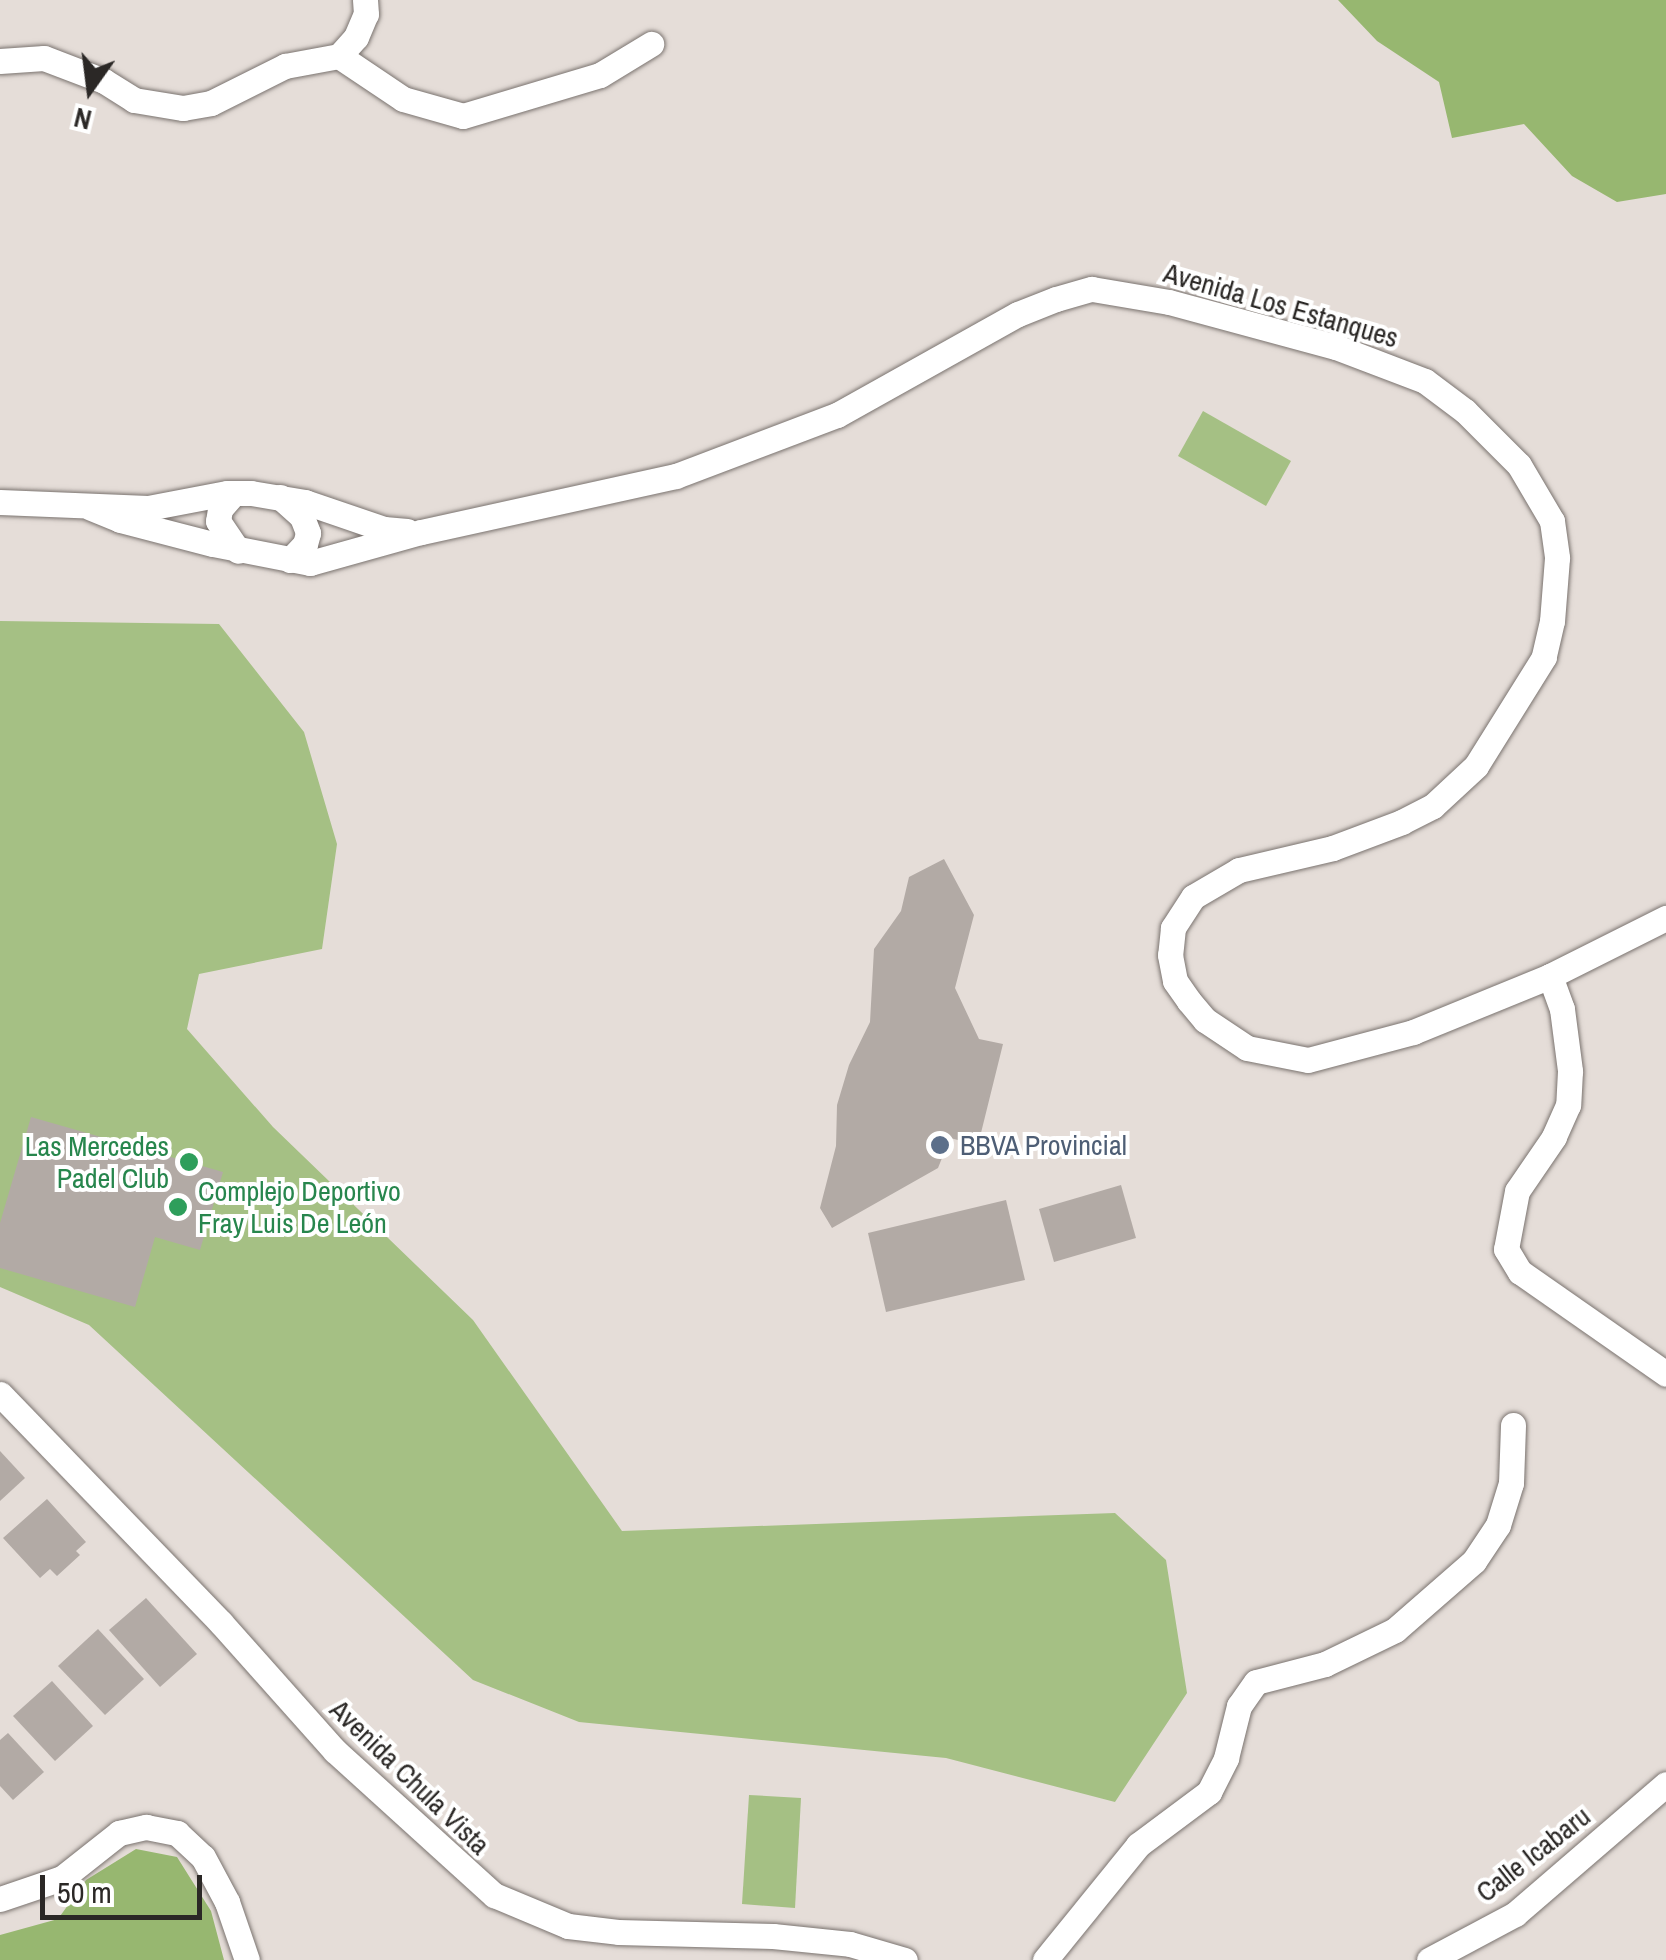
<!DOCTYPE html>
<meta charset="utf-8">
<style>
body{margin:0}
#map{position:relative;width:1666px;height:1960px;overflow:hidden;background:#e5ddd8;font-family:"Archivo Narrow",sans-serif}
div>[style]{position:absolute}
.green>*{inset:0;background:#a5c084}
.forest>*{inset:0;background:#97b770}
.building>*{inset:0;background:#b2aaa5}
.roads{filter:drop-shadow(0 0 2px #7a736f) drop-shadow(0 0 2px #7a736f)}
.minor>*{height:25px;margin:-12.5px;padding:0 12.5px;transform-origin:12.5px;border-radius:12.5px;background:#fff}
.dots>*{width:28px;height:28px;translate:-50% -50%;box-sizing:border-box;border:5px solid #fff;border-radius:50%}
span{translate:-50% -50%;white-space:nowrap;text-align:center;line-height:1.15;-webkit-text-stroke:8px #fff;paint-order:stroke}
.street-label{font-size:28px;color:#2b2826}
.service-label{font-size:28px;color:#4e5e75}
.left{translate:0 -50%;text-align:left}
.leisure-label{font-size:28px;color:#27864d}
.right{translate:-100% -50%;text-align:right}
.north{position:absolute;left:40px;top:40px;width:100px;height:100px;-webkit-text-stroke:8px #fff;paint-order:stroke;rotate:194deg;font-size:28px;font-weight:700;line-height:40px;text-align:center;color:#2b2826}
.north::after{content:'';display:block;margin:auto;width:35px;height:45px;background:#2b2826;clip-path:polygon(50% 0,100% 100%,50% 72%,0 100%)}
.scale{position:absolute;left:40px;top:1875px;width:162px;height:45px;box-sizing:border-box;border:5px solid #2b2826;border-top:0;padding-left:12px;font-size:30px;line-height:35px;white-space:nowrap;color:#2b2826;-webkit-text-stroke:8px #fff;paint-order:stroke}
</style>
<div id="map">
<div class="green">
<i style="clip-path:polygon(1203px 411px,1291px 461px,1266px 506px,1178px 456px)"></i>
<i style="clip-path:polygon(0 621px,219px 624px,304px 732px,337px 844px,322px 949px,199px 974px,187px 1029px,273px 1127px,473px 1320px,622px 1531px,1115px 1513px,1166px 1560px,1187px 1693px,1115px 1802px,946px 1758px,579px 1722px,473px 1680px,89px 1325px,0 1287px)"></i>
<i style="clip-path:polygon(749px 1795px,801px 1798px,795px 1908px,742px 1904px)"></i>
</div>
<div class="forest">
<i style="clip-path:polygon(1338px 0,1666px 0,1666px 194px,1617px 202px,1572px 176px,1524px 124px,1452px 138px,1439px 82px,1377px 41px)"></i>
<i style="clip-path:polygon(136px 1849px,177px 1857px,211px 1911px,224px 1960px,0 1960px,0 1935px,58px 1919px,86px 1880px)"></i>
</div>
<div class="building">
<i style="clip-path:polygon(944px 859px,974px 915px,955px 988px,979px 1039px,1003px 1044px,978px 1145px,950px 1138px,938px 1168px,832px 1228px,820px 1208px,836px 1146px,837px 1105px,849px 1065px,870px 1022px,874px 949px,901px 911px,909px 877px)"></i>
<i style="clip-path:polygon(31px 1117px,223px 1172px,200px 1250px,155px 1237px,135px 1307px,0 1268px,0 1223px)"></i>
<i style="clip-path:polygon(1121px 1185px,1136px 1238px,1054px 1262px,1039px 1209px)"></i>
<i style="clip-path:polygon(1006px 1200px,1025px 1280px,886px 1312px,868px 1233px)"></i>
<i style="clip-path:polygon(0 1451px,25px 1478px,0 1501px)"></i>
<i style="clip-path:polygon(47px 1499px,86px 1542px,76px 1551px,80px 1555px,57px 1576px,50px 1569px,40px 1578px,3px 1538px)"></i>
<i style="clip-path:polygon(146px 1598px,197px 1654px,160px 1687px,109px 1630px)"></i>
<i style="clip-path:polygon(98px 1629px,144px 1679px,105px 1715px,58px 1666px)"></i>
<i style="clip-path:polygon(52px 1681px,93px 1726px,55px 1761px,13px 1716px)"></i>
<i style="clip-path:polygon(8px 1733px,44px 1772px,13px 1800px,0 1786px,0 1740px)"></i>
</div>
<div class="roads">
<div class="minor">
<i style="left:339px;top:56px;width:77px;rotate:33.9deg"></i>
<i style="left:403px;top:99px;width:62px;rotate:15.8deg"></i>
<i style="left:463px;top:116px;width:143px;rotate:-16.7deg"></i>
<i style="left:600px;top:75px;width:60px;rotate:-31.3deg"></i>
<i style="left:0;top:61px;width:44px;rotate:-3.9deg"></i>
<i style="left:44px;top:58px;width:64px;rotate:21deg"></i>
<i style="left:104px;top:81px;width:36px;rotate:32deg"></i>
<i style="left:134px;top:100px;width:50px;rotate:9.3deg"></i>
<i style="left:183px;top:108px;width:28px;rotate:-10deg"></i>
<i style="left:211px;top:103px;width:83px;rotate:-26.6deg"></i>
<i style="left:285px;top:66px;width:55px;rotate:-10.5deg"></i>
<i style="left:339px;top:56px;width:25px;rotate:-48deg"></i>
<i style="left:356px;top:37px;width:25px;rotate:-67deg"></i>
<i style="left:366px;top:14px;width:14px;rotate:-94deg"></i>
<i style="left:234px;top:493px;width:21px;rotate:131deg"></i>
<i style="left:220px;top:509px;width:12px;rotate:99deg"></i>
<i style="left:218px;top:521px;width:36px;rotate:56deg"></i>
<i style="left:280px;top:497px;width:30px;rotate:42deg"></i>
<i style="left:302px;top:517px;width:17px;rotate:69deg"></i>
<i style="left:308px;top:533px;width:11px;rotate:105deg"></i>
<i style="left:305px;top:544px;width:22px;rotate:133deg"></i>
<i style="left:0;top:502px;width:148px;rotate:2.3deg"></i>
<i style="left:148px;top:508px;width:80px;rotate:-10.8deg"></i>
<i style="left:227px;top:493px;width:24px"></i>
<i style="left:251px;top:493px;width:55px;rotate:9.5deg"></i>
<i style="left:305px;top:502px;width:83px;rotate:18.9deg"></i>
<i style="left:384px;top:529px;width:23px;rotate:5deg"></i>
<i style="left:91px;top:508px;width:31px;rotate:22deg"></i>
<i style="left:120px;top:520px;width:96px;rotate:14.5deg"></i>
<i style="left:213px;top:544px;width:99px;rotate:11.1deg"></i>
<i style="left:310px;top:563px;width:115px;rotate:-15.6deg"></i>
<i style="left:421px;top:532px;width:261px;rotate:-12.4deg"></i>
<i style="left:676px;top:476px;width:172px;rotate:-20.8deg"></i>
<i style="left:837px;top:415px;width:207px;rotate:-29.2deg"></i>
<i style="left:1018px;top:314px;width:41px;rotate:-21.5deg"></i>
<i style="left:1056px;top:299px;width:37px;rotate:-16deg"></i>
<i style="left:1092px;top:289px;width:78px;rotate:9.6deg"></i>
<i style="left:1169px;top:302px;width:173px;rotate:15.1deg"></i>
<i style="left:1336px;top:347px;width:95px;rotate:20.9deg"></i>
<i style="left:1425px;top:381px;width:50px;rotate:36.9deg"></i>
<i style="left:1465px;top:411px;width:76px;rotate:45deg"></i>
<i style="left:1519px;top:465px;width:65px;rotate:59.5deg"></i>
<i style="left:1552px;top:521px;width:37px;rotate:82deg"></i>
<i style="left:1557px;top:558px;width:63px;rotate:94.5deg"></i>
<i style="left:1552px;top:621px;width:37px;rotate:103deg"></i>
<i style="left:1544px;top:657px;width:128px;rotate:122deg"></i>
<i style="left:1476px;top:766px;width:59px;rotate:137.1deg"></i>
<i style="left:1433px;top:806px;width:35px;rotate:153deg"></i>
<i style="left:1402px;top:822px;width:74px;rotate:159.4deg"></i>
<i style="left:1333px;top:848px;width:97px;rotate:166.8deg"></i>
<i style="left:1239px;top:870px;width:53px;rotate:149.6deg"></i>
<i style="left:1193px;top:897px;width:37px;rotate:123deg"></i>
<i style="left:1173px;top:928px;width:27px;rotate:96deg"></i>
<i style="left:1170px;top:955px;width:26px;rotate:79deg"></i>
<i style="left:1175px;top:981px;width:24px;rotate:55deg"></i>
<i style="left:1189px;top:1001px;width:25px;rotate:50deg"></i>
<i style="left:1205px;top:1020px;width:50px;rotate:33.7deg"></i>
<i style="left:1247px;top:1048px;width:62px;rotate:11.1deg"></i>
<i style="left:1308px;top:1060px;width:109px;rotate:-14.9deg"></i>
<i style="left:1413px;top:1032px;width:148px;rotate:-22.2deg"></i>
<i style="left:1550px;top:976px;width:130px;rotate:-26.6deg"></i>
<i style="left:1550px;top:976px;width:35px;rotate:70deg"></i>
<i style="left:1562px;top:1009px;width:63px;rotate:82.6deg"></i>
<i style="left:1570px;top:1071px;width:34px;rotate:93deg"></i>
<i style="left:1568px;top:1105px;width:35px;rotate:114deg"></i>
<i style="left:1554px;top:1137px;width:65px;rotate:124.4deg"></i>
<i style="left:1517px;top:1191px;width:59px;rotate:100.7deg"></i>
<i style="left:1506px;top:1249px;width:27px;rotate:59deg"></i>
<i style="left:1520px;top:1272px;width:178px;rotate:34.9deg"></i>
<i style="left:0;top:1394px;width:318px;rotate:46deg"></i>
<i style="left:221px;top:1623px;width:171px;rotate:48.3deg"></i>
<i style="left:335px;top:1751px;width:215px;rotate:42.2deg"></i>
<i style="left:494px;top:1895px;width:80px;rotate:22.7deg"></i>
<i style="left:568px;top:1926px;width:50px;rotate:6.8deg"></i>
<i style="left:618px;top:1932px;width:155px;rotate:1.5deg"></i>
<i style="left:773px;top:1936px;width:77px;rotate:5.9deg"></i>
<i style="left:850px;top:1944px;width:57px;rotate:16.2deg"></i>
<i style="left:0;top:1899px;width:65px;rotate:-18.7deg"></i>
<i style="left:62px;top:1878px;width:73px;rotate:-38.3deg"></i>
<i style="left:119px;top:1833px;width:28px;rotate:-13deg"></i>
<i style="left:146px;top:1827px;width:32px;rotate:11deg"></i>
<i style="left:177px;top:1833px;width:35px;rotate:43deg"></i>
<i style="left:203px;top:1857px;width:51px;rotate:61.9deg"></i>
<i style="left:227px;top:1902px;width:61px;rotate:71deg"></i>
<i style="left:1045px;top:1960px;width:148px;rotate:-51deg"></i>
<i style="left:1138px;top:1845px;width:89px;rotate:-36.7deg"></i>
<i style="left:1209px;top:1792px;width:38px;rotate:-63deg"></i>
<i style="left:1226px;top:1758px;width:54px;rotate:-76deg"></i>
<i style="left:1239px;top:1706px;width:29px;rotate:-55deg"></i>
<i style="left:1256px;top:1682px;width:71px;rotate:-14.6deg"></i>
<i style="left:1325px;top:1664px;width:78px;rotate:-25.9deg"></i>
<i style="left:1395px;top:1630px;width:105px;rotate:-41.1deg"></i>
<i style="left:1474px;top:1561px;width:43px;rotate:-56.3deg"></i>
<i style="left:1498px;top:1525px;width:44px;rotate:-72.8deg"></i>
<i style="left:1511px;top:1483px;width:58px;rotate:-88deg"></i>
<i style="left:1429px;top:1960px;width:98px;rotate:-28.1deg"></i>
<i style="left:1515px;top:1914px;width:199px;rotate:-40.7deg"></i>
</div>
</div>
<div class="dots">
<i style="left:940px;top:1145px;background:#5c6f8a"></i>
<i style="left:189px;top:1162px;background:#2e9e5b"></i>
<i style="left:178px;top:1207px;background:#2e9e5b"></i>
</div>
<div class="street-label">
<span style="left:1281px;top:305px;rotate:16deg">Avenida Los Estanques</span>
<span style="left:410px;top:1777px;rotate:44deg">Avenida Chula Vista</span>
<span style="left:1533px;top:1854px;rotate:-38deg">Calle Icabaru</span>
</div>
<div class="service-label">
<span class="left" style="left:960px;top:1145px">BBVA Provincial</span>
</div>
<div class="leisure-label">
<span class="right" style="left:169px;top:1162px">Las Mercedes<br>Padel Club</span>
<span class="left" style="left:198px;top:1207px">Complejo Deportivo<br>Fray Luis De León</span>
</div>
<div class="north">N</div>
<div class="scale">50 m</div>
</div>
